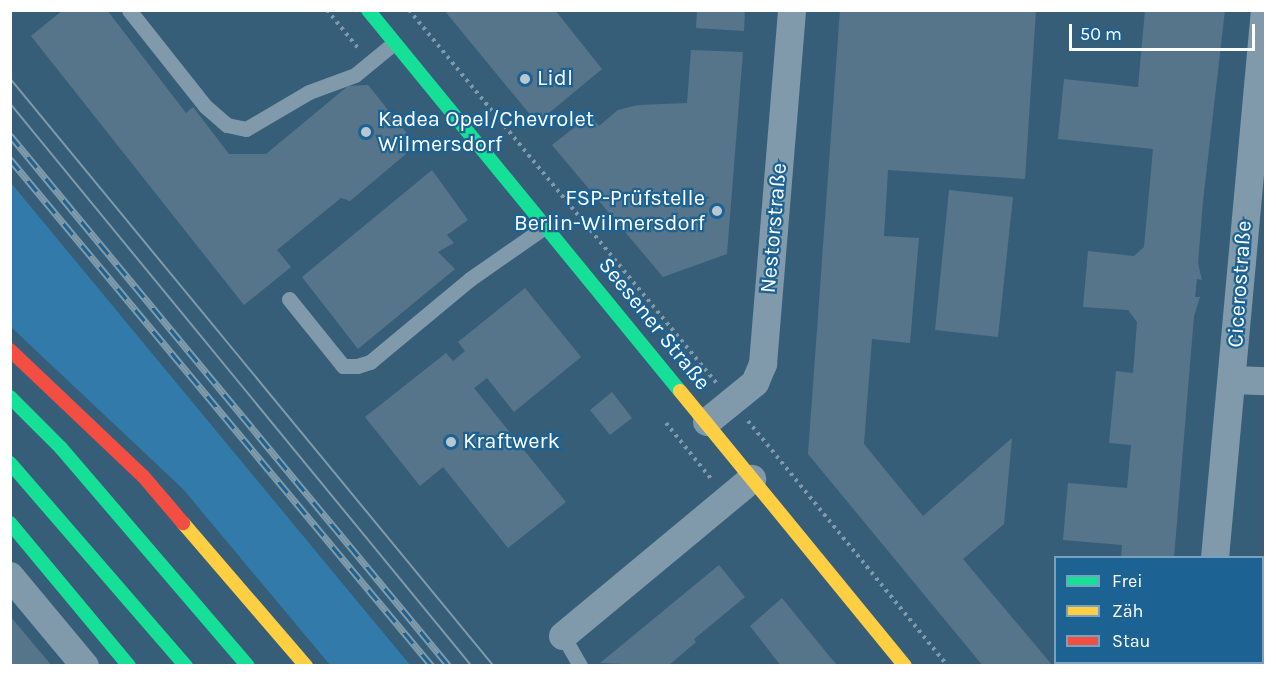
<!DOCTYPE html>
<meta charset="utf-8">
<style>
body{margin:0}
#map{position:relative;width:1276px;height:676px;overflow:hidden;background:#375e79;font-family:Karla,sans-serif}
div>[style]{position:absolute}
.green>*{inset:0;background:#317aaa}
.building>*{inset:0;background:#56758a}
.path>*{height:4px;margin-top:-2px;transform-origin:0;background:repeating-linear-gradient(90deg,#809aab 0 3px,transparent 0 7.5px)}
.lane>*{height:15px;margin:-7.5px;padding:0 7.5px;transform-origin:7.5px;border-radius:7.5px;background:#809aab}
.street>*{height:28px;margin:-14px;padding:0 14px;transform-origin:14px;border-radius:14px;background:#809aab}
.fast>*{height:14px;margin:-7px;padding:0 7px;transform-origin:7px;border-radius:7px;background:#16e098}
.slow>*{height:14px;margin:-7px;padding:0 7px;transform-origin:7px;border-radius:7px;background:#ffcf43}
.jam>*{height:14px;margin:-7px;padding:0 7px;transform-origin:7px;border-radius:7px;background:#f24e42}
.tram>*{height:1.5px;margin:-0.75px;padding:0 0.75px;transform-origin:0.75px;border-radius:0.75px;background:#7f9aaa}
.rail>*{height:7px;margin-top:-3.5px;transform-origin:0;background:repeating-linear-gradient(90deg,#1c6394 0 14px,#7f9aaa 0 28px);box-sizing:border-box;border-block:2px solid #7f9aaa}
.dots>*{width:16px;height:16px;translate:-50% -50%;box-sizing:border-box;border:3px solid #1c6394;border-radius:50%}
span{translate:-50% -50%;white-space:nowrap;text-align:center;line-height:1.15;-webkit-text-stroke:4.5px #1c6394;paint-order:stroke}
.poi-label{font-size:22px;color:#fff}
.left{translate:0 -50%;text-align:left}
.right{translate:-100% -50%;text-align:right}
.street-label{font-size:22px;color:#fff}
.frame{position:absolute;inset:0;border:12px solid #fff;pointer-events:none}
.legend{position:absolute;left:1054px;top:556px;width:210px;height:108px;box-sizing:border-box;background:#1c6394;border:2px solid #77a1bf;margin:0;padding:8px 10px;list-style:none;font-size:18px;color:#fff}
.legend li{display:flex;align-items:center;gap:12px;height:30px}
.legend b{width:30px;border:2px solid #77a1bf}
.scale{position:absolute;left:1069px;top:24px;width:186px;height:27px;box-sizing:border-box;border:3px solid #fff;border-top:0;padding-left:8px;font-size:18px;line-height:21px;white-space:nowrap;color:#fff;-webkit-text-stroke:4px #1c6394;paint-order:stroke}
</style>
<div id="map">
<div class="green">
<i style="clip-path:polygon(10px 183px,11px 183px,410px 665px,330px 665px,183px 489px,11px 327px)"></i>
</div>
<div class="building">
<i style="clip-path:polygon(63px 10px,107px 10px,186px 113px,193px 107px,229px 154px,266px 154px,348px 86px,368px 85px,406px 132px,406px 154px,350px 201px,341px 198px,277px 250px,291px 267px,244px 305px,31px 36px)"></i>
<i style="clip-path:polygon(444px 10px,555px 10px,602px 69px,537px 123px)"></i>
<i style="clip-path:polygon(697px 10px,745px 10px,744px 31px,696px 28px)"></i>
<i style="clip-path:polygon(840px 10px,1036px 10px,1025px 179px,888px 170px,884px 236px,919px 238px,910px 343px,872px 339px,864px 444px,923px 516px,1012px 438px,1004px 524px,963px 559px,1053px 666px,983px 666px,808px 454px)"></i>
<i style="clip-path:polygon(1145px 10px,1225px 10px,1203px 201px,1198px 263px,1202px 280px,1197px 279px,1195px 297px,1200px 297px,1194px 316px,1174px 558px,1121px 558px,1122px 545px,1063px 540px,1068px 483px,1127px 488px,1131px 445px,1109px 443px,1116px 371px,1133px 373px,1137px 322px,1128px 310px,1083px 307px,1088px 251px,1134px 256px,1144px 247px,1153px 149px,1058px 139px,1064px 79px,1138px 87px)"></i>
<i style="clip-path:polygon(691px 50px,743px 52px,727px 254px,663px 277px,552px 145px,590px 115px,599px 126px,618px 110px,638px 105px,687px 103px)"></i>
<i style="clip-path:polygon(432px 170px,468px 220px,447px 235px,454px 243px,438px 252px,455px 269px,358px 349px,302px 277px)"></i>
<i style="clip-path:polygon(949px 190px,1013px 197px,998px 337px,935px 330px)"></i>
<i style="clip-path:polygon(525px 288px,581px 357px,514px 412px,487px 378px,474px 388px,566px 502px,508px 548px,443px 467px,420px 486px,365px 417px,446px 353px,453px 361px,465px 351px,458px 342px)"></i>
<i style="clip-path:polygon(612px 392px,632px 418px,610px 435px,590px 410px)"></i>
<i style="clip-path:polygon(719px 565px,745px 597px,694px 639px,696px 642px,668px 666px,600px 663px)"></i>
<i style="clip-path:polygon(782px 598px,830px 657px,838px 666px,781px 666px,750px 626px)"></i>
<i style="clip-path:polygon(1263px 605px,1266px 666px,1253px 666px,1263px 663px)"></i>
<i style="clip-path:polygon(10px 616px,52px 666px,10px 666px)"></i>
<i style="clip-path:polygon(1103px 663px,1163px 663px,1101px 666px)"></i>
</div>
<div class="path">
<i style="left:327px;top:10px;width:49px;rotate:50.8deg"></i>
<i style="left:409px;top:10px;width:483px;rotate:50.5deg"></i>
<i style="left:748px;top:421px;width:316px;rotate:50.8deg"></i>
<i style="left:666px;top:423px;width:73px;rotate:51.1deg"></i>
</div>
<div class="lane">
<i style="left:129px;top:10px;width:122px;rotate:51.6deg"></i>
<i style="left:205px;top:106px;width:29px;rotate:41deg"></i>
<i style="left:227px;top:125px;width:19px;rotate:12deg"></i>
<i style="left:246px;top:129px;width:73px;rotate:-30.4deg"></i>
<i style="left:309px;top:92px;width:49px;rotate:-20.3deg"></i>
<i style="left:355px;top:75px;width:50px;rotate:-39.4deg"></i>
<i style="left:289px;top:299px;width:86px;rotate:51.1deg"></i>
<i style="left:343px;top:366px;width:14px"></i>
<i style="left:357px;top:366px;width:14px;rotate:-17deg"></i>
<i style="left:370px;top:362px;width:130px;rotate:-39.7deg"></i>
<i style="left:470px;top:279px;width:93px;rotate:-34.9deg"></i>
<i style="left:563px;top:636px;width:34px;rotate:60deg"></i>
</div>
<div class="street">
<i style="left:1233px;top:380px;width:33px;rotate:2deg"></i>
<i style="left:707px;top:422px;width:62px;rotate:-39.1deg"></i>
<i style="left:755px;top:383px;width:21px;rotate:-67deg"></i>
<i style="left:763px;top:364px;width:355px;rotate:-85.3deg"></i>
<i style="left:1215px;top:558px;width:550px;rotate:-84.79deg"></i>
<i style="left:10px;top:576px;width:117px;rotate:50.2deg"></i>
<i style="left:563px;top:636px;width:246px;rotate:-39.7deg"></i>
<i style="left:1204px;top:666px;width:4px;rotate:-76deg"></i>
</div>
<div class="fast">
<i style="left:368px;top:10px;width:492px;rotate:50.7deg"></i>
<i style="left:10px;top:397px;width:72px;rotate:45deg"></i>
<i style="left:61px;top:448px;width:287px;rotate:49.4deg"></i>
<i style="left:10px;top:463px;width:269px;rotate:49.1deg"></i>
<i style="left:10px;top:523px;width:186px;rotate:50.2deg"></i>
</div>
<div class="slow">
<i style="left:680px;top:391px;width:355px;rotate:50.7deg"></i>
<i style="left:183px;top:523px;width:189px;rotate:49.3deg"></i>
</div>
<div class="jam">
<i style="left:10px;top:350px;width:183px;rotate:43.5deg"></i>
<i style="left:143px;top:476px;width:62px;rotate:49.6deg"></i>
</div>
<div class="tram">
<i style="left:10px;top:78px;width:762px;rotate:50.54deg"></i>
<i style="left:10px;top:103px;width:728px;rotate:50.63deg"></i>
</div>
<div class="rail">
<i style="left:10px;top:135px;width:689px;rotate:50.42deg"></i>
<i style="left:10px;top:159px;width:660px;rotate:50.23deg"></i>
</div>
<div class="dots">
<i style="left:525px;top:79px;background:#b9c7d0"></i>
<i style="left:366px;top:132px;background:#b9c7d0"></i>
<i style="left:717px;top:211px;background:#b9c7d0"></i>
<i style="left:451px;top:442px;background:#b9c7d0"></i>
</div>
<div class="poi-label">
<span class="left" style="left:537px;top:79px">Lidl</span>
<span class="left" style="left:378px;top:132px">Kadea Opel/Chevrolet<br>Wilmersdorf</span>
<span class="right" style="left:705px;top:211px">FSP-Prüfstelle<br>Berlin-Wilmersdorf</span>
<span class="left" style="left:463px;top:442px">Kraftwerk</span>
</div>
<div class="street-label">
<span style="left:774px;top:228px;rotate:-85deg">Nestorstraße</span>
<span style="left:1240px;top:284px;rotate:-86deg">Cicerostraße</span>
<span style="left:654px;top:324px;rotate:51deg">Seesener Straße</span>
</div>
<div class="frame"></div>
<ul class="legend">
<li><b style="height:8px;background:#16e098"></b>Frei</li>
<li><b style="height:8px;background:#ffcf43"></b>Zäh</li>
<li><b style="height:8px;background:#f24e42"></b>Stau</li>
</ul>
<div class="scale">50 m</div>
</div>
